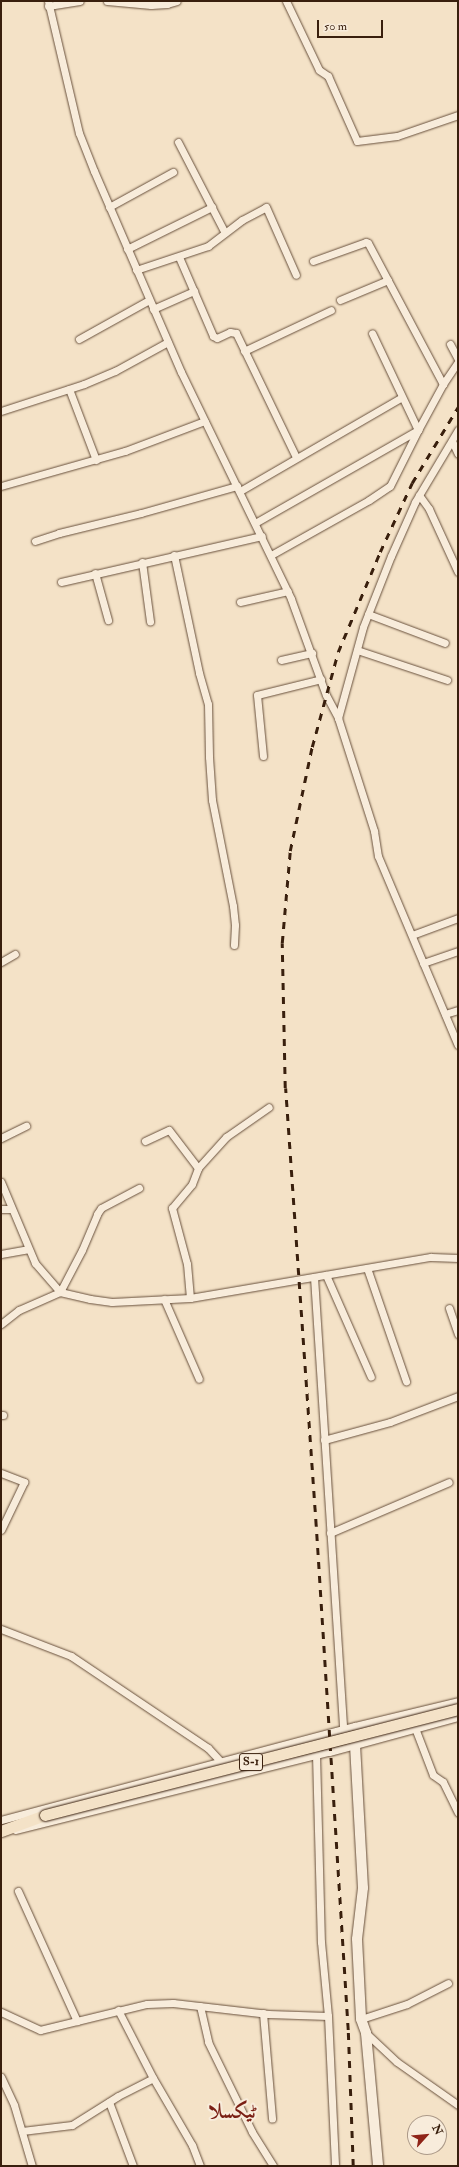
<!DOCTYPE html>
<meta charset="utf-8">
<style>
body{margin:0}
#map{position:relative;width:459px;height:2167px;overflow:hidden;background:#f4e2c7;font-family:"IM FELL Double Pica",Amiri,serif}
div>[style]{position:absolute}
.roads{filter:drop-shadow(0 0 1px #68503c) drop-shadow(0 0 1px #68503c)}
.street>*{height:7px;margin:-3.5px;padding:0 3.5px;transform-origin:3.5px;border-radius:3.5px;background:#f8ecdb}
.secondary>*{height:10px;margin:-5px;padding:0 5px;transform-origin:5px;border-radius:5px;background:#f8ecdb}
.primary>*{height:11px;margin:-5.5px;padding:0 5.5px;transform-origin:5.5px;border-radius:5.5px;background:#f4e2c7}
.rail>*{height:2.5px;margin-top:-1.25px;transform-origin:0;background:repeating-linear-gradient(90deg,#391f0d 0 7px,transparent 0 14px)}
.bridges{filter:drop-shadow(0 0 1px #391f0d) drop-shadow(0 0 1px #391f0d)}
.primary-bridge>*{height:11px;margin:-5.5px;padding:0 5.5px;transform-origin:5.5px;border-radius:5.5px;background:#f4e2c7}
span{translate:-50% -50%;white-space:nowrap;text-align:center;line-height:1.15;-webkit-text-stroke:4px #f8ecdb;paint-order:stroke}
.shield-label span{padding:1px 3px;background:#f8ecdb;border:1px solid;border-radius:3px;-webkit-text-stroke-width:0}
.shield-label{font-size:12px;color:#391f0d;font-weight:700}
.town-label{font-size:21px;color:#7a1f14;font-weight:700}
.frame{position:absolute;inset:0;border:2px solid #391f0d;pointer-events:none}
.north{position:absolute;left:407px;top:2115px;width:40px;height:40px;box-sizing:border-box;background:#f8ecdb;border:1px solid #ac9a89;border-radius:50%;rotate:63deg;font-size:11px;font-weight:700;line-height:16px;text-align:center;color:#391f0d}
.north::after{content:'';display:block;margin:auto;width:14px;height:18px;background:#8f2418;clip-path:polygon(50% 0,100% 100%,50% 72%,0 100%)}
.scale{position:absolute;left:317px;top:20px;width:66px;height:18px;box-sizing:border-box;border:2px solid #391f0d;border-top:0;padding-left:5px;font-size:12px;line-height:14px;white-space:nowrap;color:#391f0d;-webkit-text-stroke:3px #f8ecdb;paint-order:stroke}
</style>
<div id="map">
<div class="roads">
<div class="street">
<i style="left:48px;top:1px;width:136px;rotate:76.8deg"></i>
<i style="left:79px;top:133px;width:41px;rotate:68.5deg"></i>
<i style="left:94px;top:171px;width:219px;rotate:66.6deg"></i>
<i style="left:181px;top:372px;width:252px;rotate:64.1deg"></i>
<i style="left:291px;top:599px;width:102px;rotate:70deg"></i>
<i style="left:326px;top:695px;width:26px;rotate:62deg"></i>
<i style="left:338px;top:718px;width:119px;rotate:72.3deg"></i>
<i style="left:374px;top:831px;width:25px;rotate:81deg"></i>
<i style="left:378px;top:856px;width:205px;rotate:67.1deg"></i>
<i style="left:107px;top:1px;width:44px;rotate:5.2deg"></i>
<i style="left:151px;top:5px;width:16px;rotate:-4deg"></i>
<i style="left:167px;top:4px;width:10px;rotate:-17deg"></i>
<i style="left:286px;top:1px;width:76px;rotate:64.4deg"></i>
<i style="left:319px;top:70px;width:11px;rotate:34deg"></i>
<i style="left:328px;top:76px;width:71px;rotate:66deg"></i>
<i style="left:357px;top:141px;width:40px;rotate:-7.1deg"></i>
<i style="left:397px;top:136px;width:65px;rotate:-19deg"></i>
<i style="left:48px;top:6px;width:32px;rotate:-9deg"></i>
<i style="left:178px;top:142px;width:102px;rotate:62.7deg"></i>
<i style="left:109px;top:207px;width:73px;rotate:-28.7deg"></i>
<i style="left:127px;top:249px;width:95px;rotate:-26.3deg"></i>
<i style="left:179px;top:257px;width:86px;rotate:66.7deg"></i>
<i style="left:213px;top:336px;width:4px;rotate:27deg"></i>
<i style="left:217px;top:338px;width:14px;rotate:-25deg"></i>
<i style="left:230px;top:332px;width:6px;rotate:9deg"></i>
<i style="left:236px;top:333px;width:138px;rotate:64.2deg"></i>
<i style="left:313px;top:261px;width:56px;rotate:-19.7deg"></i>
<i style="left:366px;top:242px;width:2px;rotate:27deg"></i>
<i style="left:368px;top:243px;width:160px;rotate:62deg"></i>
<i style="left:136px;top:270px;width:76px;rotate:-18.4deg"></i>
<i style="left:208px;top:246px;width:43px;rotate:-37.4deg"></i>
<i style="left:242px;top:220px;width:27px;rotate:-28deg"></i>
<i style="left:266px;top:207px;width:74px;rotate:66.2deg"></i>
<i style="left:340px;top:300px;width:52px;rotate:-22.6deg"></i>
<i style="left:153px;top:309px;width:45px;rotate:-23.7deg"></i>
<i style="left:79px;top:339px;width:80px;rotate:-29.1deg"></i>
<i style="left:450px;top:344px;width:17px;rotate:62deg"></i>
<i style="left:244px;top:351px;width:96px;rotate:-25.2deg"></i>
<i style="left:69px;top:389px;width:76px;rotate:69.2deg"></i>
<i style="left:1px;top:411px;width:87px;rotate:-18deg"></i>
<i style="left:84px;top:384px;width:34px;rotate:-23deg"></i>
<i style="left:115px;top:371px;width:60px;rotate:-28.7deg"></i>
<i style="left:452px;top:441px;width:14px;rotate:65deg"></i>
<i style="left:1px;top:486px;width:129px;rotate:-15.8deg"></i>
<i style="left:125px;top:451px;width:85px;rotate:-20.6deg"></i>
<i style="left:240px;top:491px;width:187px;rotate:-30.1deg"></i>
<i style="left:419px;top:495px;width:17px;rotate:54deg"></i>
<i style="left:429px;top:509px;width:69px;rotate:65.3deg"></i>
<i style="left:255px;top:523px;width:188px;rotate:-29.7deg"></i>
<i style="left:418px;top:430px;width:52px;rotate:-61.5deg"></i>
<i style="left:443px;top:384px;width:27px;rotate:-56deg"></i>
<i style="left:35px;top:541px;width:25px;rotate:-18deg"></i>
<i style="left:59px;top:533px;width:84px;rotate:-13.7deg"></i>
<i style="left:141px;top:513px;width:100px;rotate:-15.7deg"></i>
<i style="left:174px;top:555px;width:121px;rotate:78deg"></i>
<i style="left:199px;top:673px;width:32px;rotate:74deg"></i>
<i style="left:208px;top:704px;width:53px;rotate:88.9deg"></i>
<i style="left:209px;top:757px;width:43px;rotate:86deg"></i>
<i style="left:212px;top:800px;width:108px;rotate:78.8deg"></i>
<i style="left:233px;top:906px;width:19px;rotate:84deg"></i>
<i style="left:235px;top:925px;width:20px;rotate:93deg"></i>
<i style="left:271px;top:555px;width:112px;rotate:-29.3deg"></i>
<i style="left:369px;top:500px;width:25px;rotate:-34deg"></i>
<i style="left:390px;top:486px;width:63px;rotate:-63.4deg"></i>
<i style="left:418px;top:430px;width:107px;rotate:-115.4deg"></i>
<i style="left:142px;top:562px;width:60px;rotate:82.3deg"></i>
<i style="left:95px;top:573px;width:49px;rotate:74.5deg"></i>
<i style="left:61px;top:582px;width:206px;rotate:-12.9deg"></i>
<i style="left:240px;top:602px;width:49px;rotate:-12.9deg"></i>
<i style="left:368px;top:614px;width:82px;rotate:20.6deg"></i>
<i style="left:357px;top:650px;width:95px;rotate:18.4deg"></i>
<i style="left:281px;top:660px;width:32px;rotate:-13deg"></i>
<i style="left:338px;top:718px;width:94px;rotate:-74.6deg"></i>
<i style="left:363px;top:627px;width:76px;rotate:-68.5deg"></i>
<i style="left:391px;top:556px;width:59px;rotate:-66deg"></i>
<i style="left:415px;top:502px;width:84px;rotate:-59.2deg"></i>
<i style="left:263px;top:756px;width:61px;rotate:-95.6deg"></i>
<i style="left:257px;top:695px;width:66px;rotate:-14deg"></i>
<i style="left:412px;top:935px;width:49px;rotate:-20.3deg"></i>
<i style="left:1px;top:962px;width:16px;rotate:-30deg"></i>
<i style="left:423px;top:963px;width:37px;rotate:-19deg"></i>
<i style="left:445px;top:1014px;width:14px;rotate:-17deg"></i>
<i style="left:1px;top:1138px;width:28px;rotate:-26deg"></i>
<i style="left:145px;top:1141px;width:26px;rotate:-25deg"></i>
<i style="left:169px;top:1130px;width:48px;rotate:52.7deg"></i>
<i style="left:1px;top:1182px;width:88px;rotate:67.2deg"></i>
<i style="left:35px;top:1263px;width:38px;rotate:49deg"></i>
<i style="left:60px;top:1292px;width:31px;rotate:13deg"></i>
<i style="left:90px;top:1299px;width:22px;rotate:8deg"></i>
<i style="left:112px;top:1302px;width:78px;rotate:-2.9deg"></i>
<i style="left:190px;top:1298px;width:244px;rotate:-9.7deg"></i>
<i style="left:431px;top:1257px;width:27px;rotate:2deg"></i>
<i style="left:1px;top:1209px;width:10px"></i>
<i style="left:1px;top:1254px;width:27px;rotate:-10deg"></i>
<i style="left:367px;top:1268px;width:120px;rotate:71deg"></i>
<i style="left:326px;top:1275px;width:111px;rotate:66.2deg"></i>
<i style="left:314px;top:1277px;width:453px;rotate:86.3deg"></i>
<i style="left:190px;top:1298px;width:34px;rotate:-95deg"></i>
<i style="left:187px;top:1264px;width:58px;rotate:-105deg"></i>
<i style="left:172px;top:1208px;width:31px;rotate:-50deg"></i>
<i style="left:192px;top:1184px;width:17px;rotate:-69deg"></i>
<i style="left:198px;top:1168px;width:42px;rotate:-47.9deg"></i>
<i style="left:226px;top:1137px;width:52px;rotate:-34.9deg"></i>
<i style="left:164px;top:1299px;width:87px;rotate:66.4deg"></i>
<i style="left:449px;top:1308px;width:28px;rotate:71deg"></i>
<i style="left:1px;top:1324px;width:23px;rotate:-38deg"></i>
<i style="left:19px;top:1310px;width:45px;rotate:-23.7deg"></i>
<i style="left:60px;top:1292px;width:47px;rotate:-62.4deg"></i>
<i style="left:82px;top:1250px;width:39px;rotate:-67deg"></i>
<i style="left:97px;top:1214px;width:7px;rotate:-56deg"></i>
<i style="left:101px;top:1208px;width:43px;rotate:-27.8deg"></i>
<i style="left:1px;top:1415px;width:2px"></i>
<i style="left:324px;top:1440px;width:68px;rotate:-15.3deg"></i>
<i style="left:390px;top:1422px;width:73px;rotate:-20.9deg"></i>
<i style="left:1px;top:1473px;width:25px;rotate:21deg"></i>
<i style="left:24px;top:1482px;width:53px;rotate:115.6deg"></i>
<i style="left:330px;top:1533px;width:129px;rotate:-23.2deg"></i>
<i style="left:1px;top:1629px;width:75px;rotate:21.1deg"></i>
<i style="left:71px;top:1656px;width:165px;rotate:33.9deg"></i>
<i style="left:208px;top:1748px;width:19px;rotate:47deg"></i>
<i style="left:415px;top:1728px;width:50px;rotate:69deg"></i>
<i style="left:433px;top:1775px;width:12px;rotate:35deg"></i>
<i style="left:443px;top:1782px;width:34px;rotate:64deg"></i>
<i style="left:316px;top:1754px;width:188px;rotate:88.5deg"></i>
<i style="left:321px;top:1942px;width:74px;rotate:84.6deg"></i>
<i style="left:328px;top:2016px;width:150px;rotate:87.3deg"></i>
<i style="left:1px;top:1820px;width:366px;rotate:-14.9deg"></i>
<i style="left:355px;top:1726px;width:106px;rotate:-13.6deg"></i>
<i style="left:15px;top:1830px;width:324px;rotate:-14deg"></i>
<i style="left:329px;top:1752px;width:134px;rotate:-15.2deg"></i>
<i style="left:18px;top:1891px;width:143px;rotate:65.6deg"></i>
<i style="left:200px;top:2006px;width:37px;rotate:77deg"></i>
<i style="left:208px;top:2042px;width:100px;rotate:63.9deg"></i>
<i style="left:252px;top:2132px;width:40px;rotate:58deg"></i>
<i style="left:118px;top:2010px;width:76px;rotate:62.8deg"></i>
<i style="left:153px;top:2078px;width:78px;rotate:59.8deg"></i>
<i style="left:192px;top:2145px;width:22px;rotate:69deg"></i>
<i style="left:1px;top:2012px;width:43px;rotate:24.8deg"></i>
<i style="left:40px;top:2030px;width:110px;rotate:-13.7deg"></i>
<i style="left:147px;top:2004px;width:26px;rotate:-2deg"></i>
<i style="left:173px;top:2003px;width:96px;rotate:6.6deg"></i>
<i style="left:268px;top:2014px;width:60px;rotate:1.9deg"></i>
<i style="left:263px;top:2013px;width:106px;rotate:85.1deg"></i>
<i style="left:361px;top:2019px;width:48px;rotate:-18.1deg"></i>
<i style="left:407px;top:2004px;width:46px;rotate:-27.1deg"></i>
<i style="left:366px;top:2033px;width:42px;rotate:43.1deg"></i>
<i style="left:397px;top:2062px;width:75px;rotate:35.2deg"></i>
<i style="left:1px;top:2077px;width:31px;rotate:65deg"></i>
<i style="left:14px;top:2105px;width:64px;rotate:73.6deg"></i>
<i style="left:109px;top:2102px;width:68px;rotate:69.4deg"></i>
<i style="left:22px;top:2131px;width:50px;rotate:-6.8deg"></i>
<i style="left:72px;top:2125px;width:54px;rotate:-32.2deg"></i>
<i style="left:118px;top:2096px;width:39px;rotate:-27deg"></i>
</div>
<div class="secondary">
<i style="left:355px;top:1745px;width:143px;rotate:86.8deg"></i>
<i style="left:363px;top:1888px;width:51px;rotate:96.7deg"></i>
<i style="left:357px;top:1939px;width:80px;rotate:87.1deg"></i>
<i style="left:361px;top:2019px;width:15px;rotate:70deg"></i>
<i style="left:366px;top:2033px;width:134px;rotate:84.8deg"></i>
</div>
<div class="primary">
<i style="left:1px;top:1831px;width:47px;rotate:-20deg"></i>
</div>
</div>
<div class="rail">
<i style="left:353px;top:2166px;width:136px;rotate:-92.1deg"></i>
<i style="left:348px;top:2030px;width:505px;rotate:-93.63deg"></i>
<i style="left:316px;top:1526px;width:439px;rotate:-94deg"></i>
<i style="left:285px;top:1088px;width:145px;rotate:-91.2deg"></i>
<i style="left:282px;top:943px;width:92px;rotate:-85deg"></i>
<i style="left:290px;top:851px;width:106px;rotate:-78.1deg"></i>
<i style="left:312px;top:747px;width:98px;rotate:-74.7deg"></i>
<i style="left:338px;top:652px;width:108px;rotate:-67.2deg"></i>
<i style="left:380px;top:552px;width:76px;rotate:-65.1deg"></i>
<i style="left:412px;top:483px;width:89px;rotate:-58.8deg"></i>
</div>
<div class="bridges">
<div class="primary-bridge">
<i style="left:45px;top:1815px;width:426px;rotate:-14.4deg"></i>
</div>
</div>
<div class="shield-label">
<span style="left:251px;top:1762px">S-1</span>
</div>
<div class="town-label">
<span style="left:233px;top:2112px">ٹیکسلا</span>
</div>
<div class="frame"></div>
<div class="north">N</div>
<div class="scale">50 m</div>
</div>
